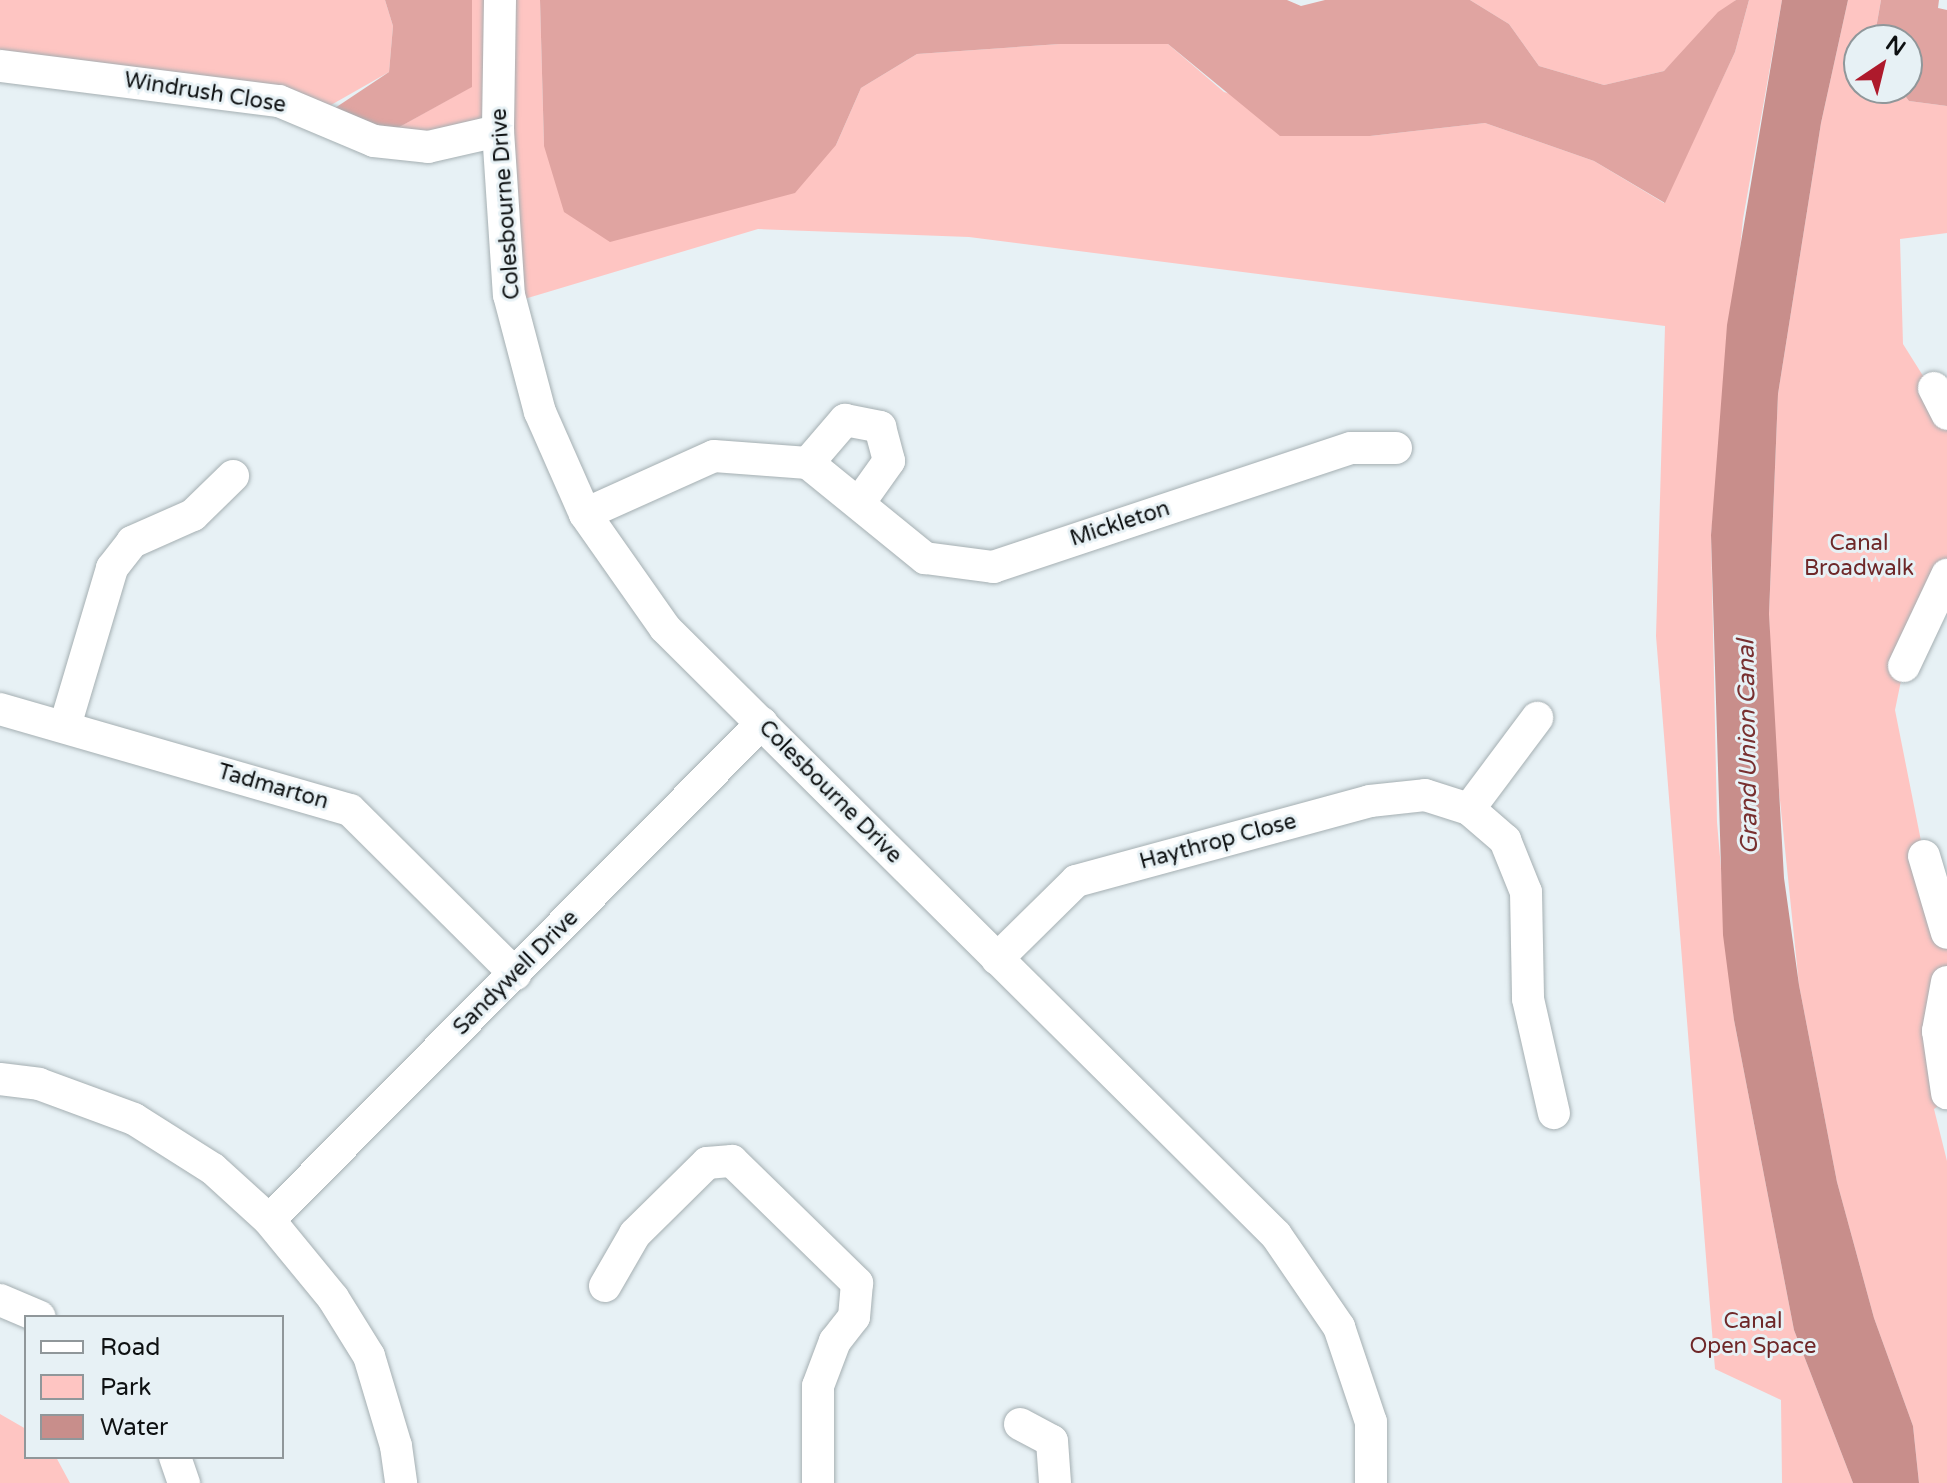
<!DOCTYPE html>
<style>
body{margin:0}
#map{position:relative;width:1947px;height:1483px;overflow:hidden;background:#e7f1f5;font-family:"Varela Round",sans-serif}
div>[style]{position:absolute}
.green>*{inset:0;background:#fec5c2}
.forest>*{inset:0;background:#e0a4a1}
.water>*{inset:0;background:#c88e8b}
.roads{filter:drop-shadow(0 0 2px #a5afb2) drop-shadow(0 0 2px #a5afb2)}
.street>*{height:32px;margin:-16px;padding:0 16px;transform-origin:16px;border-radius:16px;background:#fff}
span{translate:-50% -50%;white-space:nowrap;text-align:center;line-height:1.15;-webkit-text-stroke:6px #e7f1f5;paint-order:stroke}
.street-label{font-size:22px;color:#0e1112}
.park-label{font-size:22px;color:#6e2728}
.water-label{font-size:24px;color:#783030;font-style:italic}
.legend{position:absolute;left:24px;top:1315px;width:260px;height:144px;box-sizing:border-box;background:#e7f1f5;border:2px solid #90979a;margin:0;padding:10px 14px;list-style:none;font-size:24px;color:#0e1112}
.legend li{display:flex;align-items:center;gap:16px;height:40px}
.legend b{width:40px;border:2px solid #90979a}
.north{position:absolute;left:1843px;top:24px;width:80px;height:80px;box-sizing:border-box;background:#e7f1f5;border:2px solid #90979a;border-radius:50%;rotate:35deg;font-size:22px;font-weight:700;line-height:32px;text-align:center;color:#0e1112}
.north::after{content:'';display:block;margin:auto;width:28px;height:36px;background:#ae1a2c;clip-path:polygon(50% 0,100% 100%,50% 72%,0 100%)}
</style>
<div id="map">
<div class="green">
<i style="clip-path:polygon(0 0,385px 0,393px 26px,389px 72px,331px 105px,0 66px)"></i>
<i style="clip-path:polygon(472px 0,540px 0,544px 146px,836px 145px,861px 88px,917px 54px,1060px 44px,1168px 44px,1224px 92px,1370px 136px,1485px 123px,1594px 161px,1664px 203px,1735px 52px,1749px 0,1782px 0,1743px 219px,1711px 535px,1717px 822px,1734px 1020px,1794px 1330px,1853px 1483px,1782px 1483px,1781px 1400px,1715px 1369px,1656px 636px,1665px 326px,969px 237px,758px 229px,511px 303px,498px 131px,374px 141px,471px 87px)"></i>
<i style="clip-path:polygon(1470px 0,1736px 0,1664px 71px,1604px 85px,1539px 66px,1509px 24px)"></i>
<i style="clip-path:polygon(1848px 0,1881px 0,1874px 40px,1859px 40px,1859px 88px,1899px 88px,1909px 101px,1947px 106px,1947px 233px,1900px 239px,1903px 344px,1947px 414px,1947px 575px,1904px 666px,1895px 710px,1924px 856px,1947px 933px,1947px 1100px,1934px 1109px,1947px 1161px,1947px 1483px,1919px 1483px,1913px 1426px,1874px 1318px,1837px 1182px,1799px 985px,1773px 732px,1769px 614px,1778px 394px,1821px 123px)"></i>
<i style="clip-path:polygon(0 1414px,26px 1429px,26px 1457px,56px 1457px,70px 1483px,0 1483px)"></i>
</div>
<div class="forest">
<i style="clip-path:polygon(385px 0,472px 0,472px 87px,374px 141px,332px 110px,389px 72px,393px 26px)"></i>
<i style="clip-path:polygon(540px 0,1287px 0,1301px 6px,1325px 0,1470px 0,1509px 24px,1539px 66px,1604px 85px,1664px 71px,1718px 12px,1736px 0,1749px 0,1735px 52px,1665px 203px,1594px 161px,1485px 123px,1370px 136px,1280px 136px,1168px 44px,1060px 44px,917px 54px,861px 88px,836px 145px,795px 193px,610px 242px,564px 212px,544px 146px)"></i>
<i style="clip-path:polygon(1881px 0,1939px 0,1938px 8px,1947px 10px,1947px 106px,1909px 101px,1899px 88px,1907px 88px,1907px 40px,1874px 40px)"></i>
</div>
<div class="water">
<i style="clip-path:polygon(1782px 0,1848px 0,1821px 123px,1778px 394px,1769px 614px,1784px 878px,1799px 985px,1837px 1182px,1874px 1318px,1913px 1426px,1919px 1483px,1853px 1483px,1794px 1330px,1734px 1020px,1723px 935px,1711px 535px,1727px 325px)"></i>
</div>
<div class="roads">
<div class="street">
<i style="left:500px;top:0;width:131px;rotate:90.9deg"></i>
<i style="left:498px;top:131px;width:164px;rotate:86.2deg"></i>
<i style="left:509px;top:295px;width:121px;rotate:75.2deg"></i>
<i style="left:540px;top:412px;width:111px;rotate:66.2deg"></i>
<i style="left:585px;top:514px;width:139px;rotate:54.9deg"></i>
<i style="left:665px;top:628px;width:861px;rotate:44.81deg"></i>
<i style="left:1276px;top:1235px;width:112px;rotate:55.6deg"></i>
<i style="left:1339px;top:1327px;width:100px;rotate:71.4deg"></i>
<i style="left:1371px;top:1422px;width:61px;rotate:90deg"></i>
<i style="left:0;top:66px;width:281px;rotate:7.2deg"></i>
<i style="left:279px;top:101px;width:103px;rotate:22.8deg"></i>
<i style="left:374px;top:141px;width:54px;rotate:6.3deg"></i>
<i style="left:428px;top:147px;width:72px;rotate:-12.9deg"></i>
<i style="left:1934px;top:388px;width:29px;rotate:63deg"></i>
<i style="left:808px;top:463px;width:57px;rotate:-49.3deg"></i>
<i style="left:845px;top:420px;width:36px;rotate:11deg"></i>
<i style="left:880px;top:427px;width:35px;rotate:75deg"></i>
<i style="left:889px;top:461px;width:52px;rotate:125.5deg"></i>
<i style="left:585px;top:514px;width:141px;rotate:-24.2deg"></i>
<i style="left:714px;top:456px;width:94px;rotate:4.3deg"></i>
<i style="left:808px;top:463px;width:151px;rotate:39.1deg"></i>
<i style="left:925px;top:558px;width:69px;rotate:7.5deg"></i>
<i style="left:993px;top:567px;width:377px;rotate:-18.4deg"></i>
<i style="left:1351px;top:448px;width:45px"></i>
<i style="left:1904px;top:666px;width:101px;rotate:-64.7deg"></i>
<i style="left:0;top:709px;width:364px;rotate:16.1deg"></i>
<i style="left:350px;top:810px;width:233px;rotate:44.8deg"></i>
<i style="left:65px;top:726px;width:165px;rotate:-73.4deg"></i>
<i style="left:112px;top:568px;width:33px;rotate:-52deg"></i>
<i style="left:132px;top:542px;width:67px;rotate:-23.9deg"></i>
<i style="left:193px;top:515px;width:56px;rotate:-44.3deg"></i>
<i style="left:1469px;top:809px;width:114px;rotate:-53.2deg"></i>
<i style="left:1924px;top:856px;width:80px;rotate:73.4deg"></i>
<i style="left:997px;top:959px;width:111px;rotate:-44.6deg"></i>
<i style="left:1076px;top:881px;width:305px;rotate:-15.2deg"></i>
<i style="left:1370px;top:801px;width:55px;rotate:-6.2deg"></i>
<i style="left:1425px;top:795px;width:46px;rotate:17.7deg"></i>
<i style="left:1469px;top:809px;width:48px;rotate:40.7deg"></i>
<i style="left:1505px;top:840px;width:56px;rotate:68deg"></i>
<i style="left:1526px;top:892px;width:107px;rotate:88.9deg"></i>
<i style="left:1528px;top:999px;width:117px;rotate:77.2deg"></i>
<i style="left:1947px;top:982px;width:50px;rotate:100.4deg"></i>
<i style="left:1938px;top:1031px;width:63px;rotate:81.7deg"></i>
<i style="left:0;top:1079px;width:39px;rotate:7deg"></i>
<i style="left:39px;top:1084px;width:101px;rotate:20.2deg"></i>
<i style="left:134px;top:1119px;width:93px;rotate:32.3deg"></i>
<i style="left:213px;top:1169px;width:76px;rotate:42.3deg"></i>
<i style="left:269px;top:1220px;width:101px;rotate:50.6deg"></i>
<i style="left:333px;top:1298px;width:68px;rotate:58.2deg"></i>
<i style="left:369px;top:1356px;width:94px;rotate:73.3deg"></i>
<i style="left:396px;top:1446px;width:37px;rotate:82deg"></i>
<i style="left:269px;top:1220px;width:700px;rotate:-45.23deg"></i>
<i style="left:605px;top:1286px;width:60px;rotate:-60deg"></i>
<i style="left:635px;top:1234px;width:101px;rotate:-44.6deg"></i>
<i style="left:707px;top:1163px;width:25px;rotate:-5deg"></i>
<i style="left:732px;top:1161px;width:175px;rotate:44.3deg"></i>
<i style="left:857px;top:1283px;width:34px;rotate:95deg"></i>
<i style="left:854px;top:1317px;width:31px;rotate:128deg"></i>
<i style="left:835px;top:1341px;width:48px;rotate:110.7deg"></i>
<i style="left:818px;top:1386px;width:97px;rotate:90deg"></i>
<i style="left:0;top:1300px;width:43px;rotate:23deg"></i>
<i style="left:1020px;top:1424px;width:36px;rotate:28deg"></i>
<i style="left:1052px;top:1441px;width:42px;rotate:85.9deg"></i>
<i style="left:175px;top:1457px;width:28px;rotate:71deg"></i>
</div>
</div>
<div class="street-label">
<span style="left:205px;top:93px;rotate:9deg">Windrush Close</span>
<span style="left:506px;top:204px;rotate:-94deg">Colesbourne Drive</span>
<span style="left:1120px;top:524px;rotate:-18deg">Mickleton</span>
<span style="left:273px;top:787px;rotate:16deg">Tadmarton</span>
<span style="left:830px;top:792px;rotate:45deg">Colesbourne Drive</span>
<span style="left:1218px;top:842px;rotate:-15deg">Haythrop Close</span>
<span style="left:516px;top:973px;rotate:-45deg">Sandywell Drive</span>
</div>
<div class="park-label">
<span style="left:1859px;top:556px">Canal<br>Broadwalk</span>
<span style="left:1753px;top:1334px">Canal<br>Open Space</span>
</div>
<div class="water-label">
<span style="left:1748px;top:747px;rotate:-91deg">Grand Union Canal</span>
</div>
<ul class="legend">
<li><b style="height:10px;background:#fff"></b>Road</li>
<li><b style="height:22px;background:#fec5c2"></b>Park</li>
<li><b style="height:22px;background:#c88e8b"></b>Water</li>
</ul>
<div class="north">N</div>
</div>
